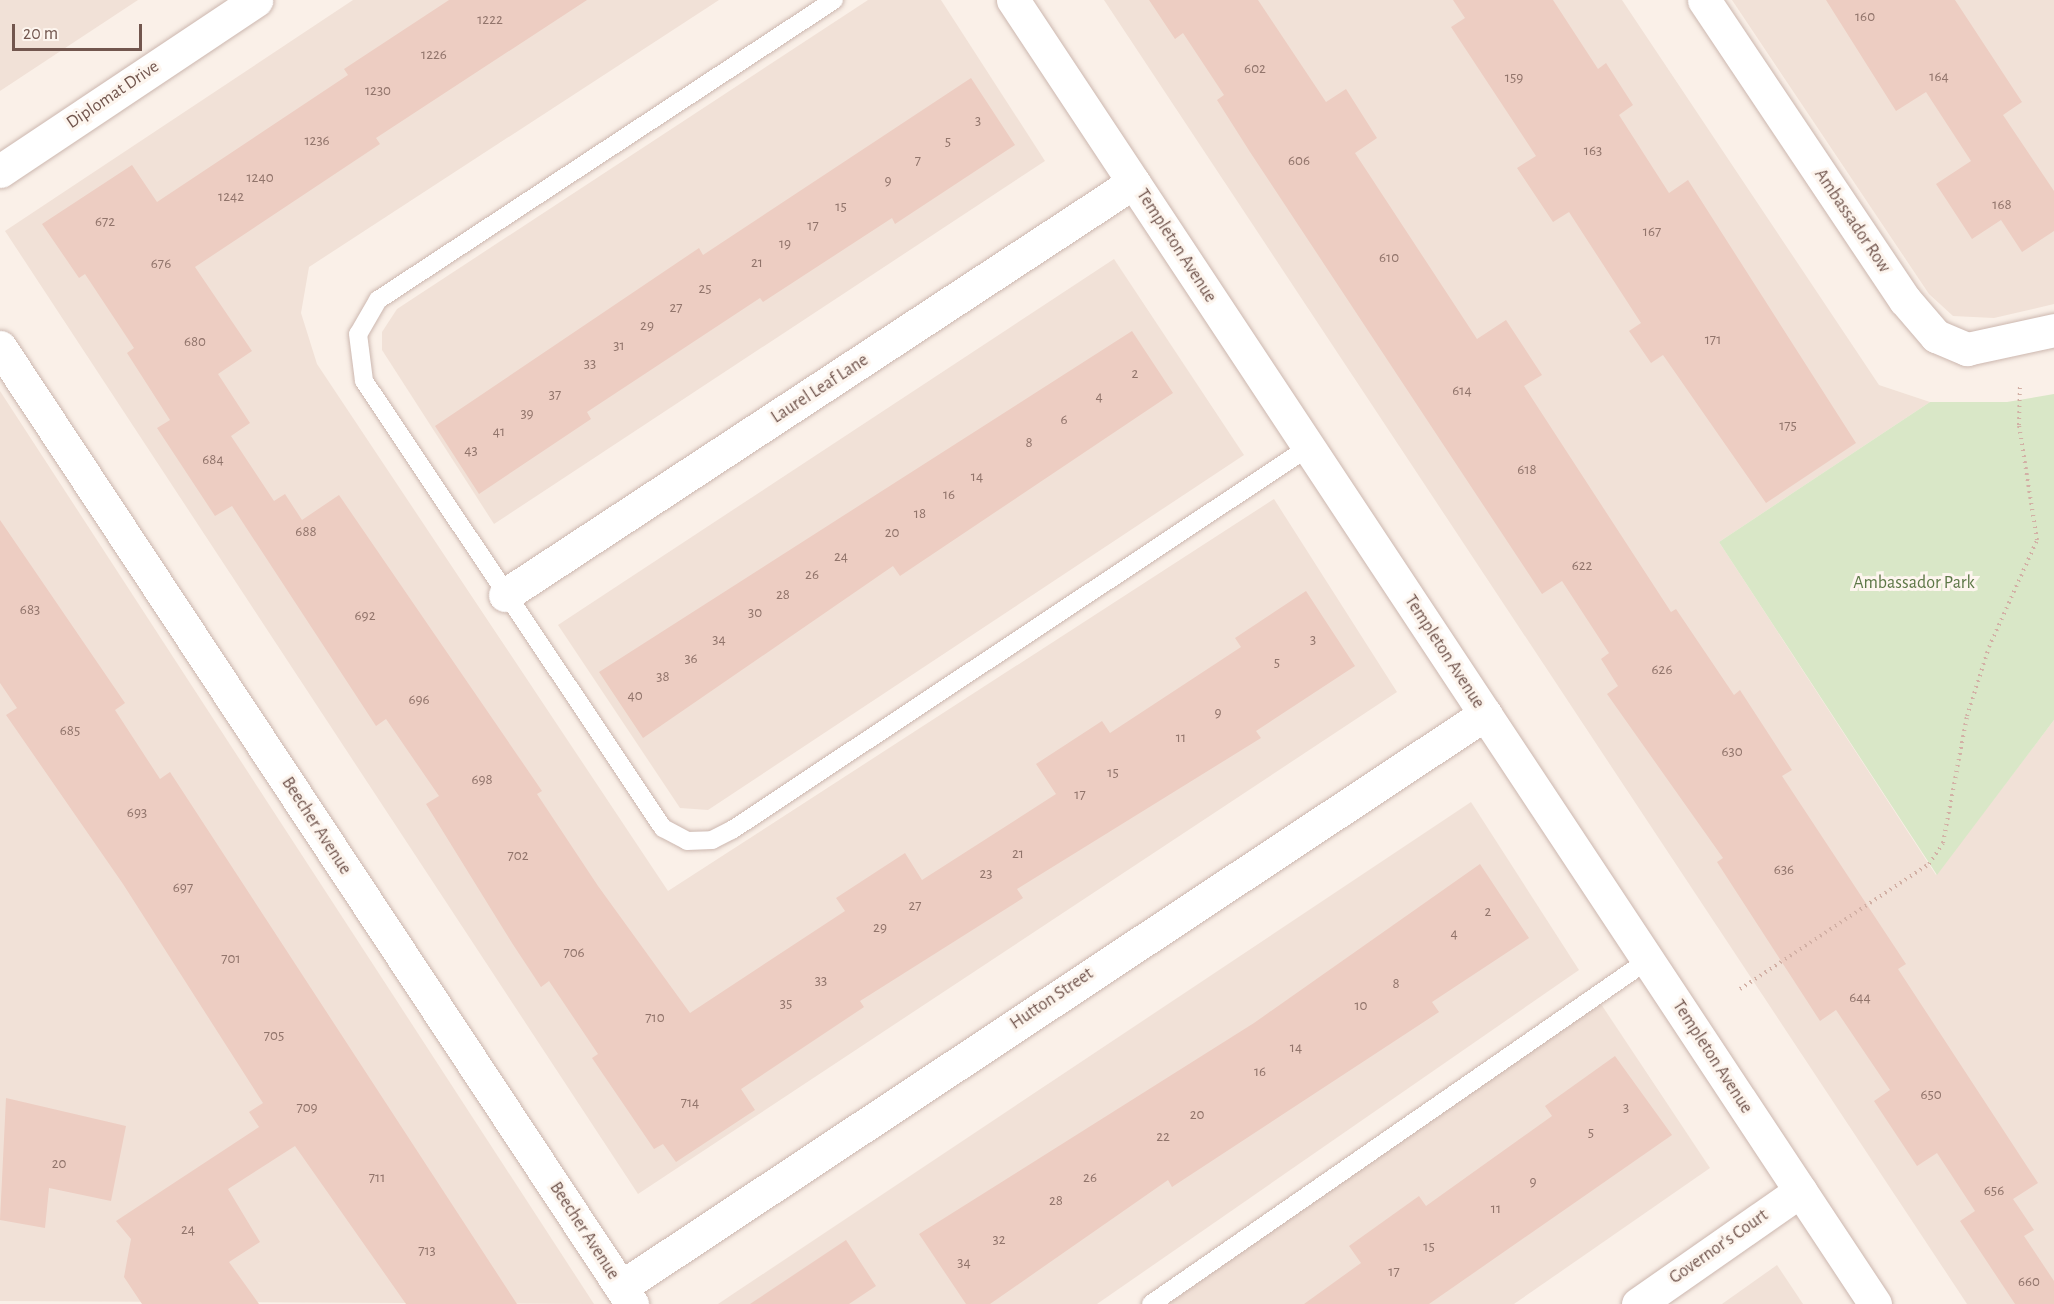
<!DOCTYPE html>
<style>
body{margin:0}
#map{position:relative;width:2054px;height:1304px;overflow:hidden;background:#faf0e8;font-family:"Alegreya Sans",sans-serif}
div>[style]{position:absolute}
.residential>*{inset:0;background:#f1e1d7}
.green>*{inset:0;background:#d9e7c7}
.building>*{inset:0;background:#edcdc2}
.path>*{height:4px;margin-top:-2px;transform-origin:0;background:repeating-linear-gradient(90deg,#d2b0a5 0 1.5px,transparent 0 6px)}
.roads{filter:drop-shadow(0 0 2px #ccb7af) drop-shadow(0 0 2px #ccb7af)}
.lane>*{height:18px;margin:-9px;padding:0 9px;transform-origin:9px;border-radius:9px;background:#fff}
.street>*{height:33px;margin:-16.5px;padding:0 16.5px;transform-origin:16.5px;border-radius:16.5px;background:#fff}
.secondary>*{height:33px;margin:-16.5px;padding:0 16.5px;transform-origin:16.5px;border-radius:16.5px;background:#fff}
span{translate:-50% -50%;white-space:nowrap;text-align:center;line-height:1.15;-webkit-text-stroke:6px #fdf5ee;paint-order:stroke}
.number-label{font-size:15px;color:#91746b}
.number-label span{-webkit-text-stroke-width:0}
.street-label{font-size:18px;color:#72564e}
.park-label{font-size:18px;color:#5d7747}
.scale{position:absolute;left:12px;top:24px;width:130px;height:27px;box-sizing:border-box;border:3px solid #72564e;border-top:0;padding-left:8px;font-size:18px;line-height:21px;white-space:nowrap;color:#72564e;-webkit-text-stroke:4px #fdf5ee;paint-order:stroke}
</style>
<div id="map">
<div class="residential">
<i style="clip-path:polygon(0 0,138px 0,0 91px)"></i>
<i style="clip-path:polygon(353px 0,719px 0,309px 267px,301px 313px,317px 364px,668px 891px,1274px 499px,1397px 692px,638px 1194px,5px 231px)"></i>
<i style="clip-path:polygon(868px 0,941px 0,1045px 161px,494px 524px,382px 350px,382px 332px,397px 309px)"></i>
<i style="clip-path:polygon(1104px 0,1622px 0,1879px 385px,1930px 402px,1719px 542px,1936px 875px,2054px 720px,2054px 1304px,1967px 1304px)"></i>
<i style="clip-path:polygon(1732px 0,2054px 0,2054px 304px,1994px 318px,1953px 316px,1929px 294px)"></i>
<i style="clip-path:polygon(1114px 259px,1244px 455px,708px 810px,680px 808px,558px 625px)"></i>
<i style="clip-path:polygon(0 391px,594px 1304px,0 1301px)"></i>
<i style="clip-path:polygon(1471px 802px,1579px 970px,1097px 1304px,718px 1304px)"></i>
<i style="clip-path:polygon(1599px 1001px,1710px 1168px,1514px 1304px,1168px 1304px)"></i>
<i style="clip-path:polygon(1777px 1265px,1803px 1304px,1722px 1304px)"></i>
</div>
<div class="green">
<i style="clip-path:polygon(2054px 394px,2054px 720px,1937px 875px,1719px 542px,1930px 402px,2007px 402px)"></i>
</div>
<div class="building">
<i style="clip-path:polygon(449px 0,587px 0,376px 138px,380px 144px,195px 267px,252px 351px,218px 374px,250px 423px,231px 436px,274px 501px,285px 494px,302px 520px,339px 495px,542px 791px,537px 794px,598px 886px,690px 1013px,845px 911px,836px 898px,905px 853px,922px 880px,1056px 794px,1036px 764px,1102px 721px,1110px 733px,1241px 647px,1235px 638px,1306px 591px,1355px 666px,1256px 731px,1261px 738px,1017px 889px,1023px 898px,860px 1001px,864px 1007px,741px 1089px,755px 1110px,676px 1162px,663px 1144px,654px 1149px,592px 1058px,598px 1054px,549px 981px,541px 987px,512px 943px,426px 804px,439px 796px,386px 719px,376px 726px,232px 506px,215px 516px,157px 428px,170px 420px,127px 353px,134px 348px,85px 274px,79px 278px,42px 224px,132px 165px,157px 202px,348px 75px,344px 69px)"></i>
<i style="clip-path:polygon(1149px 0,1258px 0,1326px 102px,1346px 89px,1377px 138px,1355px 153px,1477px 339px,1506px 320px,1542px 375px,1524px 386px,1671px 612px,1676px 609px,1734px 695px,1740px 690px,1792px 770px,1782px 776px,1906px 964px,1898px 969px,2038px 1183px,2013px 1199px,2034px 1230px,2024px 1236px,2054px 1281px,2054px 1304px,2015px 1304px,1960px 1221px,1975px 1211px,1937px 1153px,1917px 1166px,1874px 1101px,1890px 1090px,1836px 1010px,1820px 1021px,1717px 862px,1723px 858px,1607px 694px,1618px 686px,1601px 659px,1609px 653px,1562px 581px,1542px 594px,1250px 152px,1217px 100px,1224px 95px,1183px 33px,1175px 39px)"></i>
<i style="clip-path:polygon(1453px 0,1553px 0,1598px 69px,1606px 63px,1633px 105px,1619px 115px,1669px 193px,1688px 180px,1856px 443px,1766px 503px,1663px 355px,1651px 363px,1629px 331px,1641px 323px,1569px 212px,1553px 222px,1517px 168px,1536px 156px,1451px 27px,1465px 18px)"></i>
<i style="clip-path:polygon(1826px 0,1955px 0,2022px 102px,2003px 115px,2054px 191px,2054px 231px,2022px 252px,2001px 220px,1972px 239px,1936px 184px,1971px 161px,1926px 92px,1896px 111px)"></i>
<i style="clip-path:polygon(971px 78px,1015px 145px,895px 224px,892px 218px,763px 302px,760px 298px,587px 412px,591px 419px,479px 494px,435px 426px,699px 248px,703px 255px)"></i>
<i style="clip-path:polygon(1132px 331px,1173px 393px,900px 576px,893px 566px,643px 738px,599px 672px)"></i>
<i style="clip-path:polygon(0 520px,125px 703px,115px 710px,160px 779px,170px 772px,517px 1304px,406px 1304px,295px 1146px,228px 1189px,260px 1242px,229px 1262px,259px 1304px,142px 1304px,124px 1277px,131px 1239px,116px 1221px,259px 1127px,249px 1112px,263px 1103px,123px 884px,6px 715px,17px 708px,0 683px)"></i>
<i style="clip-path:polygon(1480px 864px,1529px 938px,1432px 1002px,1439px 1012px,1172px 1187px,1168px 1180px,990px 1304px,966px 1304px,919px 1234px,1254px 1023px)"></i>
<i style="clip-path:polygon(1615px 1056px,1672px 1135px,1429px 1304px,1304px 1304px,1361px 1263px,1349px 1246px,1419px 1196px,1426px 1206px,1552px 1116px,1545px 1106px)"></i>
<i style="clip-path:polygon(6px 1098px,126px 1126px,111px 1201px,49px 1188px,45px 1228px,0 1220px)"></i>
<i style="clip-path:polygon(846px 1240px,876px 1286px,849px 1304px,750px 1304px)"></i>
</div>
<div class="path">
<i style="left:1740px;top:989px;width:227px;rotate:-33.5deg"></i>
<i style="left:1929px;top:864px;width:25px;rotate:-56deg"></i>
<i style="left:1943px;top:843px;width:129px;rotate:-79.3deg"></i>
<i style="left:1967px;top:716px;width:72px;rotate:-72.3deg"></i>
<i style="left:1989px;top:647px;width:117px;rotate:-65.8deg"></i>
<i style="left:2037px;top:540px;width:116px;rotate:-98.9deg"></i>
<i style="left:2019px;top:425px;width:41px;rotate:-88.6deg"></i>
</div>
<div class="roads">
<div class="lane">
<i style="left:834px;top:0;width:546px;rotate:146.66deg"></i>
<i style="left:378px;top:300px;width:39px;rotate:120deg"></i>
<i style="left:358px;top:334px;width:47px;rotate:82.7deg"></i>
<i style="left:364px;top:381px;width:538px;rotate:56.22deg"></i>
<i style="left:663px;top:828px;width:27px;rotate:28deg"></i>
<i style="left:687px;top:841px;width:25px;rotate:-2deg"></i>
<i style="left:712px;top:840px;width:22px;rotate:-27deg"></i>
<i style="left:732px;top:830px;width:693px;rotate:-33.58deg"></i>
<i style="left:1151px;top:1304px;width:604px;rotate:-34.69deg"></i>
</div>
<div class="street">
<i style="left:1704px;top:0;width:361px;rotate:56.2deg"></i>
<i style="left:1905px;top:300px;width:48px;rotate:49.3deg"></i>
<i style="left:1936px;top:336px;width:34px;rotate:23deg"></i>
<i style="left:1967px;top:349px;width:89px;rotate:-12.3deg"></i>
<i style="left:0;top:171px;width:308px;rotate:-33.7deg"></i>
<i style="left:0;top:347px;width:1147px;rotate:56.56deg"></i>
<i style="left:505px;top:595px;width:752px;rotate:-33.29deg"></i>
<i style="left:621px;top:1287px;width:1037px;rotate:-33.55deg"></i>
<i style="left:1638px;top:1304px;width:198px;rotate:-34.9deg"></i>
</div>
<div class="secondary">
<i style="left:1013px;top:0;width:1563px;rotate:56.53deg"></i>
</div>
</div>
<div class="number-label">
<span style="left:1865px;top:17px">160</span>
<span style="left:490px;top:20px">1222</span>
<span style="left:434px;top:55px">1226</span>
<span style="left:1255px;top:69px">602</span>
<span style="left:1939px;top:77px">164</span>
<span style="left:1514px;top:78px">159</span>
<span style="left:378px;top:91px">1230</span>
<span style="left:978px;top:121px">3</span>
<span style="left:317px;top:141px">1236</span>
<span style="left:948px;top:142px">5</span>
<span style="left:1593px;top:151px">163</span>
<span style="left:918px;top:161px">7</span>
<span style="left:1299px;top:161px">606</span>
<span style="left:260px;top:178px">1240</span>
<span style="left:888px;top:181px">9</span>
<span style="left:231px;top:197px">1242</span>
<span style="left:2002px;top:205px">168</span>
<span style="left:841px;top:207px">15</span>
<span style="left:105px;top:222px">672</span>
<span style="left:813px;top:226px">17</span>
<span style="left:1652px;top:232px">167</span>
<span style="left:785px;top:244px">19</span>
<span style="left:1389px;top:258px">610</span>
<span style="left:757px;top:263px">21</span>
<span style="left:161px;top:264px">676</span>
<span style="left:705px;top:289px">25</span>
<span style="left:676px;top:308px">27</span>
<span style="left:647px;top:326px">29</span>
<span style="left:1713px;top:340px">171</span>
<span style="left:195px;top:342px">680</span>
<span style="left:619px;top:346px">31</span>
<span style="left:590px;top:364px">33</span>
<span style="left:1135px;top:374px">2</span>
<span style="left:1462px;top:391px">614</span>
<span style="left:555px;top:395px">37</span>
<span style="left:1099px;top:397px">4</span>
<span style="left:527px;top:414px">39</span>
<span style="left:1064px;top:420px">6</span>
<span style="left:1788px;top:426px">175</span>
<span style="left:499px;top:432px">41</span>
<span style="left:1029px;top:443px">8</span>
<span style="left:471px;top:451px">43</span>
<span style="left:213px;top:460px">684</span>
<span style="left:1527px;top:470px">618</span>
<span style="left:977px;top:477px">14</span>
<span style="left:949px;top:495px">16</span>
<span style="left:920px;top:514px">18</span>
<span style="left:306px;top:532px">688</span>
<span style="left:892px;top:533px">20</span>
<span style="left:841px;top:557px">24</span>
<span style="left:1582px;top:566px">622</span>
<span style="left:812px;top:575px">26</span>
<span style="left:783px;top:595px">28</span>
<span style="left:30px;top:610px">683</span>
<span style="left:755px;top:613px">30</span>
<span style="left:365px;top:616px">692</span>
<span style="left:719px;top:640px">34</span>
<span style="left:1313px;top:640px">3</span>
<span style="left:691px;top:659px">36</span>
<span style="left:1277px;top:663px">5</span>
<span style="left:1662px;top:670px">626</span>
<span style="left:663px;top:677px">38</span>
<span style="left:635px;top:696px">40</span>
<span style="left:419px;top:700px">696</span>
<span style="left:1218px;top:713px">9</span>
<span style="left:70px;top:731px">685</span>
<span style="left:1181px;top:738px">11</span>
<span style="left:1732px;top:752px">630</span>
<span style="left:1113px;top:773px">15</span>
<span style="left:482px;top:780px">698</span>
<span style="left:1080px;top:795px">17</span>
<span style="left:137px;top:813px">693</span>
<span style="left:1018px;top:854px">21</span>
<span style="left:518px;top:856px">702</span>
<span style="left:1784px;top:870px">636</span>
<span style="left:986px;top:874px">23</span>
<span style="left:183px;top:888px">697</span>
<span style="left:915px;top:906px">27</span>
<span style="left:1488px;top:912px">2</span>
<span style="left:880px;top:928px">29</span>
<span style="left:1454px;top:934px">4</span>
<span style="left:574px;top:953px">706</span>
<span style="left:231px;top:959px">701</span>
<span style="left:821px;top:981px">33</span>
<span style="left:1396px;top:984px">8</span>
<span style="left:1860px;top:998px">644</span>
<span style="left:786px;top:1004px">35</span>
<span style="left:1361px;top:1006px">10</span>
<span style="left:655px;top:1018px">710</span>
<span style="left:274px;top:1036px">705</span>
<span style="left:1296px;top:1048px">14</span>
<span style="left:1260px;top:1072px">16</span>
<span style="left:1931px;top:1095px">650</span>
<span style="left:690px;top:1103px">714</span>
<span style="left:307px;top:1108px">709</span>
<span style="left:1626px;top:1108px">3</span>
<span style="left:1197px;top:1115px">20</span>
<span style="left:1591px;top:1133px">5</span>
<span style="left:1163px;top:1137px">22</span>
<span style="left:59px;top:1164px">20</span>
<span style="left:377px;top:1178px">711</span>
<span style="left:1090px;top:1178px">26</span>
<span style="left:1533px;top:1182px">9</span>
<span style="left:1994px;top:1191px">656</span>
<span style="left:1056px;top:1201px">28</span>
<span style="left:1496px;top:1209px">11</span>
<span style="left:188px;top:1230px">24</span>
<span style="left:999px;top:1240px">32</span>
<span style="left:1429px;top:1247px">15</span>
<span style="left:427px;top:1251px">713</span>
<span style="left:964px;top:1263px">34</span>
<span style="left:1394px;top:1272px">17</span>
<span style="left:2029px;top:1282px">660</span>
</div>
<div class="street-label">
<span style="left:113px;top:95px;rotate:-34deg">Diplomat Drive</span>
<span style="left:1852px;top:221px;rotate:56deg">Ambassador Row</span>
<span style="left:1176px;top:246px;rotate:57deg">Templeton Avenue</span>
<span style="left:820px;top:389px;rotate:-33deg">Laurel Leaf Lane</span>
<span style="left:1444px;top:652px;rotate:57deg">Templeton Avenue</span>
<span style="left:316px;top:826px;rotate:57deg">Beecher Avenue</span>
<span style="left:1052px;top:999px;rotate:-34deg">Hutton Street</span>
<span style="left:1712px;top:1057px;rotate:57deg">Templeton Avenue</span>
<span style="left:584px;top:1231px;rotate:57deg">Beecher Avenue</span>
<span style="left:1719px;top:1247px;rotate:-35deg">Governor's Court</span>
</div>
<div class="park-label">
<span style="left:1914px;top:583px">Ambassador Park</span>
</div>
<div class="scale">20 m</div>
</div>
